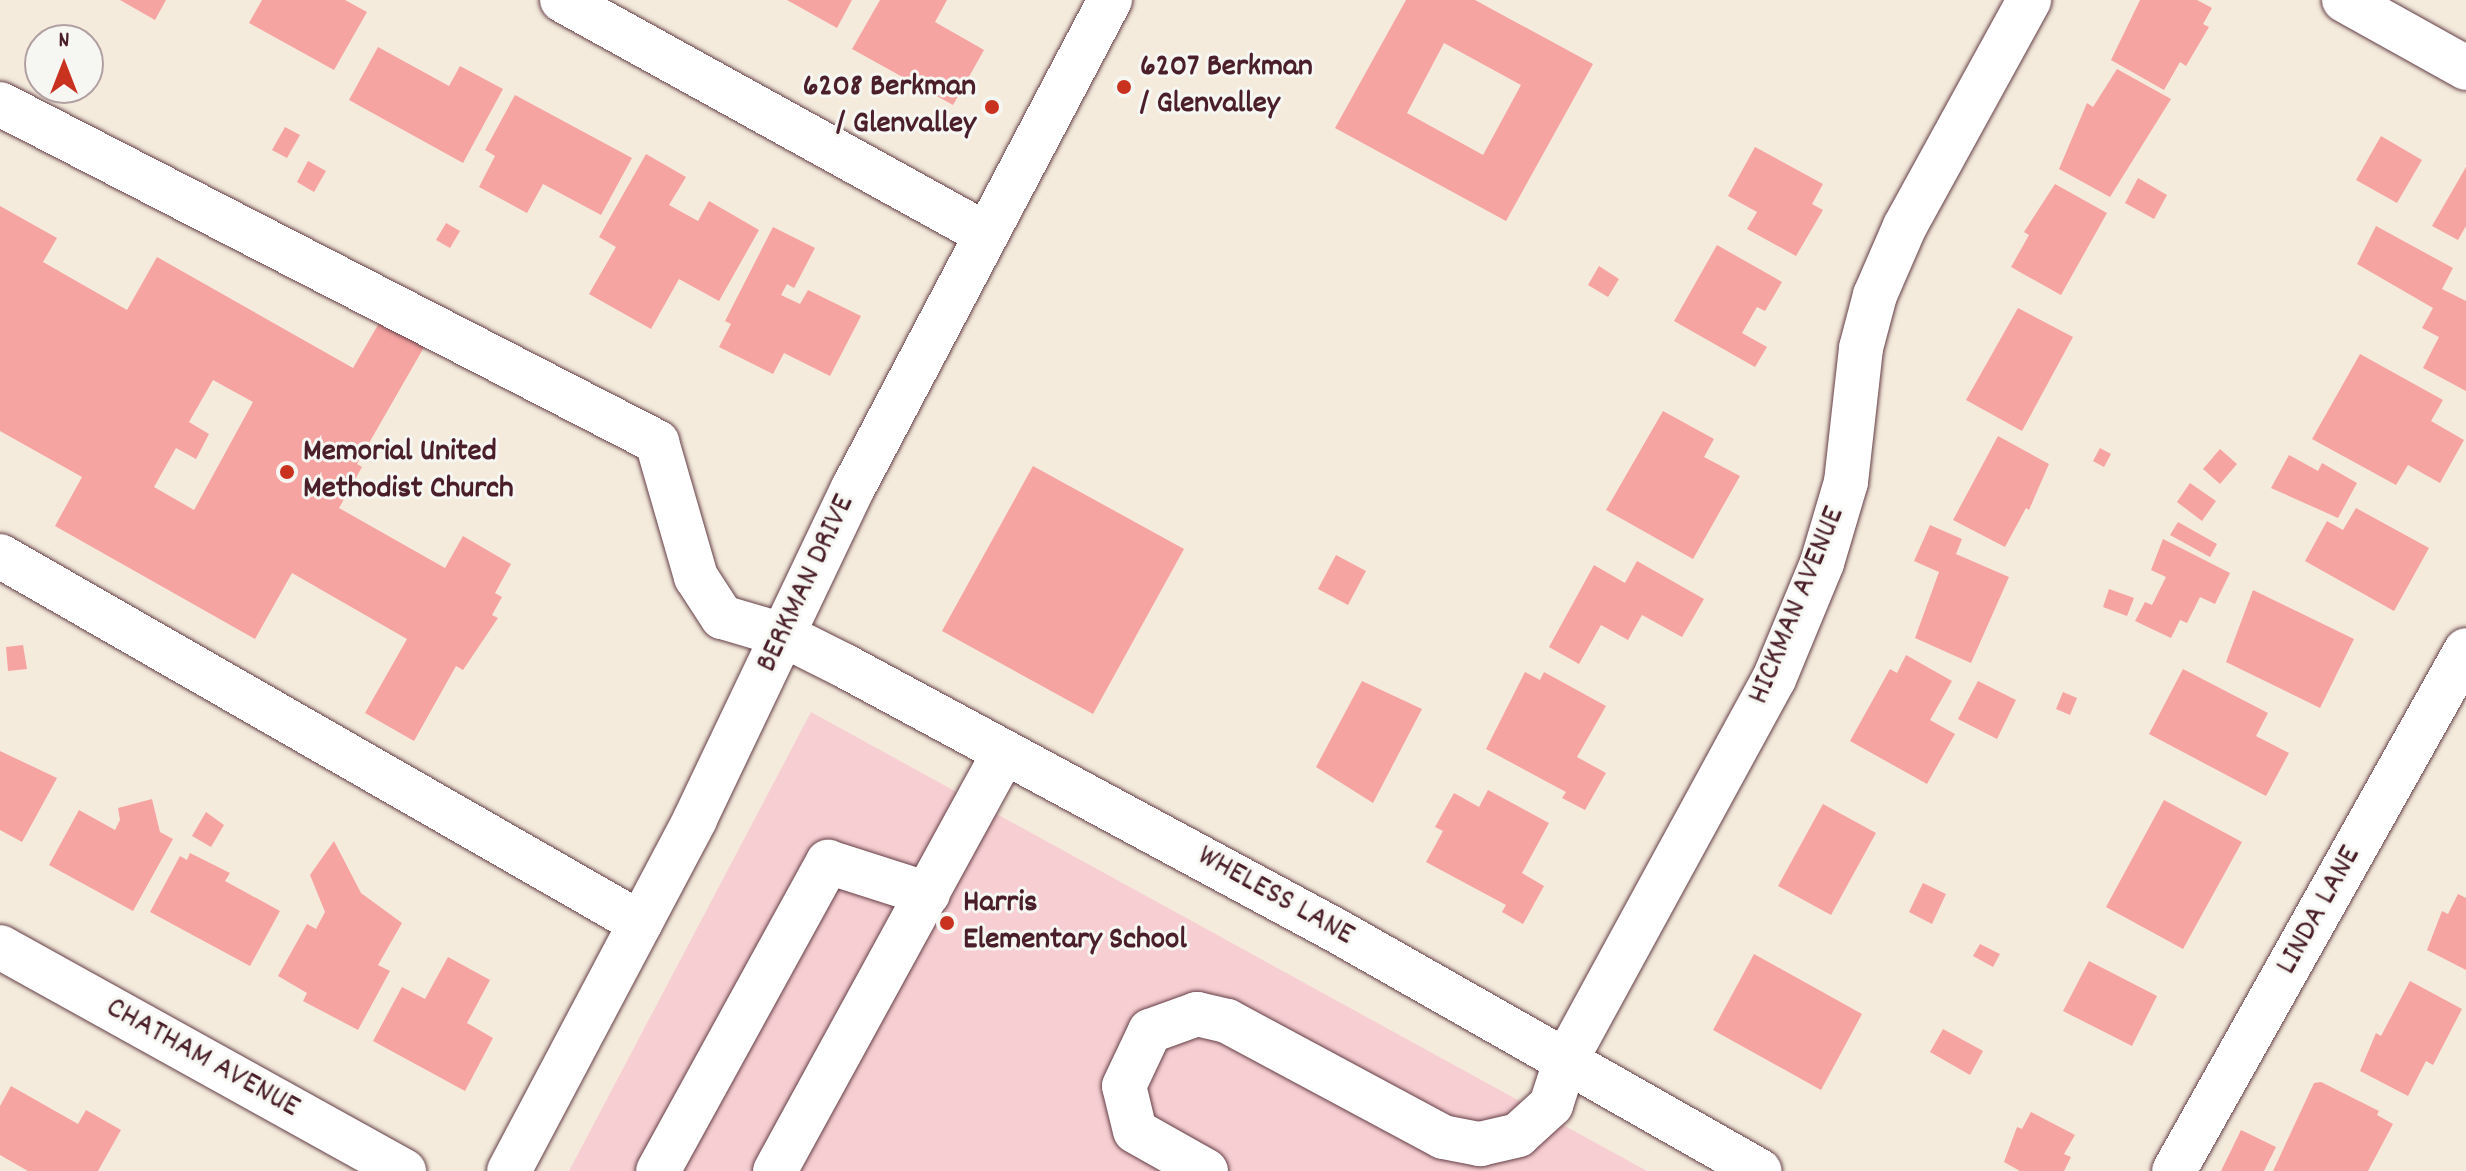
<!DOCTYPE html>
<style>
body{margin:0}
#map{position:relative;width:2466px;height:1171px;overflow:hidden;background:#f4ebdc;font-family:Dekko,sans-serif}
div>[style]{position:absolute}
.built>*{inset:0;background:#f7cfd2}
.building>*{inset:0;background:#f6a4a2}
.roads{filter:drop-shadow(0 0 2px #643e46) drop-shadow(0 0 2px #643e46)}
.minor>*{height:44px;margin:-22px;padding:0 22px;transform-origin:22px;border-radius:22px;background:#fff}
.dots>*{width:22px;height:22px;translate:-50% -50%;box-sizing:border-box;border:4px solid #f6f6f2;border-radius:50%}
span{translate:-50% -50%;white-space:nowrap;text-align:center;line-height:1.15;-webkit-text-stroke:6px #f6f6f2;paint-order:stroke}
.poi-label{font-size:32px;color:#4a1f2b;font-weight:700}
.left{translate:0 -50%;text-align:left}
.right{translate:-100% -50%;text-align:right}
.street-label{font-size:32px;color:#4a1f2b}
.north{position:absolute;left:24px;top:24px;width:80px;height:80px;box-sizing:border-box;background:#f6f6f2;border:2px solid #b1a0a2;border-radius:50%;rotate:0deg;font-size:22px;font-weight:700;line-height:32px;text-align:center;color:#4a1f2b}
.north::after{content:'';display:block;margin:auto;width:28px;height:36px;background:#c8321e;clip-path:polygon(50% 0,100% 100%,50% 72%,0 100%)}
</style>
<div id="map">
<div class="built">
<i style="clip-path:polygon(811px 712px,1647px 1171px,569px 1171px)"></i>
</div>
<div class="building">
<i style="clip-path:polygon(120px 0,166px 0,155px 20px)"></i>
<i style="clip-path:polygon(262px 0,345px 0,367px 12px,334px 70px,249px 23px)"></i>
<i style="clip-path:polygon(787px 0,852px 0,837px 28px)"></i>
<i style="clip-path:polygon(880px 0,947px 0,935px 22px,984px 50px,953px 105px,852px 49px)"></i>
<i style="clip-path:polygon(evenodd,1406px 0,1475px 0,1593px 64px,1506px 221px,1335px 128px,1406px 0,1444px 43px,1521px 85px,1483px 155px,1407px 113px,1444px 43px)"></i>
<i style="clip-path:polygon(2140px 0,2197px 0,2212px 8px,2203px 24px,2209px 27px,2186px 66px,2180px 62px,2164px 90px,2111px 60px)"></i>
<i style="clip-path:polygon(378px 47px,449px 86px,460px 66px,503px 89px,463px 163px,349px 100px)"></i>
<i style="clip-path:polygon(2117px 69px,2171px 99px,2110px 197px,2059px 169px,2087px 103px,2093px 107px)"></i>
<i style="clip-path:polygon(515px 95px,632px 158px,601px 215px,543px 184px,527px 213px,479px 187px,495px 156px,485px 150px)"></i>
<i style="clip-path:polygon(285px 127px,300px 135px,287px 158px,272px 150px)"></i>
<i style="clip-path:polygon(2381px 136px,2422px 160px,2397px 203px,2356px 180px)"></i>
<i style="clip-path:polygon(1755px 147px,1823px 184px,1812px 204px,1823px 210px,1796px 256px,1747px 229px,1757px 212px,1728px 196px)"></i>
<i style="clip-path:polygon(646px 154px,686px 177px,669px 205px,698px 221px,709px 201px,759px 230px,719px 301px,679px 279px,651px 329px,589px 294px,616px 247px,599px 237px)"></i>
<i style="clip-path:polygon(308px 161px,326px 171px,314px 192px,297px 182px)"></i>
<i style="clip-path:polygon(2466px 167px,2466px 226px,2458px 240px,2432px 226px)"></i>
<i style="clip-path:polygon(2138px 178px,2167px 195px,2154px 219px,2125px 203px)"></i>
<i style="clip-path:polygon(2055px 184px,2107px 213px,2061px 295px,2011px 267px,2029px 235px,2024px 232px)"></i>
<i style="clip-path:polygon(evenodd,0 206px,57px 238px,43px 262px,127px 310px,157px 257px,353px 368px,386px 311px,431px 335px,357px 464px,362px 467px,339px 508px,445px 568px,463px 536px,511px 564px,495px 593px,502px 597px,492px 615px,498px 618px,463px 670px,456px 666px,414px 741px,365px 713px,407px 639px,292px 573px,255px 639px,55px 526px,82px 477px,0 431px,0 206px,213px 380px,253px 402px,194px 510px,154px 487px,176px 448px,196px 459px,209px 434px,189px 422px,213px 380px)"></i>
<i style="clip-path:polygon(446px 223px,460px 231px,450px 248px,436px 240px)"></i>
<i style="clip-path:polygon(2376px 226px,2453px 268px,2442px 289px,2466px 301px,2466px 391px,2423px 368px,2439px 337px,2422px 328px,2433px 308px,2357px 264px)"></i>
<i style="clip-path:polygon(773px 227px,815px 248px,794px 288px,787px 284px,781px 295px,800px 304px,808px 290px,861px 316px,830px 376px,784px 353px,773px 374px,719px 347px,731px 324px,725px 321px)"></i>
<i style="clip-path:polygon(1717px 245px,1782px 282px,1765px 311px,1757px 307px,1742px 333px,1767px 347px,1755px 367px,1674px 321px)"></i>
<i style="clip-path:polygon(1599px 266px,1619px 279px,1608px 297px,1588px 285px)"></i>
<i style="clip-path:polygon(2018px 308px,2073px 337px,2022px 431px,1966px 400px)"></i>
<i style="clip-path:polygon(2360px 354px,2443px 400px,2431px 421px,2464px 440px,2440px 483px,2408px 465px,2396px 485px,2312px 439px)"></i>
<i style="clip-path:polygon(1663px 411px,1714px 439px,1704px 457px,1740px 476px,1693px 559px,1606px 510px)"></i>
<i style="clip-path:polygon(1998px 436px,2049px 464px,2029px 510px,2026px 508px,2005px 547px,1953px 520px)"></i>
<i style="clip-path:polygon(2100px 448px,2111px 454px,2104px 467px,2093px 461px)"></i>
<i style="clip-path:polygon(2220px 449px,2237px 464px,2220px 484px,2203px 469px)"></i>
<i style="clip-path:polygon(2289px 455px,2318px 471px,2322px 463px,2357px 483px,2338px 518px,2271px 488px)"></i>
<i style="clip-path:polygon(1033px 466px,1184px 549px,1093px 714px,942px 631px)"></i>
<i style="clip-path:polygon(2190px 483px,2216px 501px,2202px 521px,2177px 502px)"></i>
<i style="clip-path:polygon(2356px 508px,2429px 548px,2394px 611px,2305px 561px,2327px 521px,2343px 530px)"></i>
<i style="clip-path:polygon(2178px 522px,2217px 544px,2210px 557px,2170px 535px)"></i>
<i style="clip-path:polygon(1930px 525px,1962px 539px,1956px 554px,2009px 577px,1971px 663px,1915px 638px,1939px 572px,1914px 561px)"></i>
<i style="clip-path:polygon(2163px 539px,2230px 573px,2215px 604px,2200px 597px,2187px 623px,2180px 620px,2171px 638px,2135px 621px,2145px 602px,2152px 605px,2166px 577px,2151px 570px)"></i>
<i style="clip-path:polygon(1336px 555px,1366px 571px,1348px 605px,1318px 589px)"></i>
<i style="clip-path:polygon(1637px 561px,1704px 599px,1682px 637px,1642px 615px,1628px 640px,1601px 625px,1579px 664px,1549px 647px,1594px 565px,1625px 583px)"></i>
<i style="clip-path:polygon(2109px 589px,2134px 598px,2127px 616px,2103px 607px)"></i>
<i style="clip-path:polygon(2253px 590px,2354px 639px,2320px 708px,2226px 662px)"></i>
<i style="clip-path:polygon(23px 645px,27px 669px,8px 671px,6px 647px)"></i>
<i style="clip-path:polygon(1906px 655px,1952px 681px,1930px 720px,1955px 734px,1927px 784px,1850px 741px,1890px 669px,1897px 673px)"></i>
<i style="clip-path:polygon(2183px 669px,2268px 713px,2256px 736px,2289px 753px,2266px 796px,2149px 734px)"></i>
<i style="clip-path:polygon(1525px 672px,1540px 680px,1544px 672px,1606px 706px,1577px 757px,1606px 773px,1585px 810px,1562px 798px,1566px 792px,1486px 749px)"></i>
<i style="clip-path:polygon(1362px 681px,1422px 709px,1373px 803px,1316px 767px)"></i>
<i style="clip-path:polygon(1978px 681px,2016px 700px,1997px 739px,1958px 719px)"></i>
<i style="clip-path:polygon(2063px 692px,2077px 698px,2070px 715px,2056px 709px)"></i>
<i style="clip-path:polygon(0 751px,57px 778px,22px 842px,0 830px)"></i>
<i style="clip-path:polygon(1488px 790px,1549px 823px,1522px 873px,1544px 886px,1523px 924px,1502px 912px,1506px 905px,1426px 862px,1443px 831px,1435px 827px,1454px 793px,1479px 807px)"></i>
<i style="clip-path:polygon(152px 799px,160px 832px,173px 839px,133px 911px,49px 865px,79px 810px,115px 830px,120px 820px,118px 808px)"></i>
<i style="clip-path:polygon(2164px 800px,2242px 842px,2183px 949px,2106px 907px)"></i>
<i style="clip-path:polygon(1823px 804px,1876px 833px,1831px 915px,1778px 886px)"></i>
<i style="clip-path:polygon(206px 812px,224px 825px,211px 847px,192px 836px)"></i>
<i style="clip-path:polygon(334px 841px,361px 893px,402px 923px,378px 965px,390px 971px,358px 1030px,303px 1001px,307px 993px,278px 976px,307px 924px,316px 929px,325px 912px,310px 875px)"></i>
<i style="clip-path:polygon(190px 853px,230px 873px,225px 881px,280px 911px,250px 966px,150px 912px,180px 856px,187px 860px)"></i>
<i style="clip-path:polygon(1923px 883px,1946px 894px,1932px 924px,1909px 912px)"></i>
<i style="clip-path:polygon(2458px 894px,2466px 898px,2466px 970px,2427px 950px,2442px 911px,2448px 914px)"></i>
<i style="clip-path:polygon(1980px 944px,2000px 954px,1993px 967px,1973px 956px)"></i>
<i style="clip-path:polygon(1754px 954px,1862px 1014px,1821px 1090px,1713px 1030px)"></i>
<i style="clip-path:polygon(448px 957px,490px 980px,467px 1023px,493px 1038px,465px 1091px,373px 1041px,402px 987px,425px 999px)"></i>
<i style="clip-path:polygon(2089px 961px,2157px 996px,2132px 1046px,2063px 1011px)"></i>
<i style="clip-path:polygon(2410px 981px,2462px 1009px,2433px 1065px,2426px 1061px,2408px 1096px,2360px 1071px,2376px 1033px,2381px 1036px)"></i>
<i style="clip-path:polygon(1943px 1029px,1983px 1051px,1970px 1075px,1930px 1052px)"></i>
<i style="clip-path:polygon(2321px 1082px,2379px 1111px,2377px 1115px,2393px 1124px,2368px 1171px,2273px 1171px,2314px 1083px)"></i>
<i style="clip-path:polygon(11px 1086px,78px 1124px,86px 1110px,121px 1130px,98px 1171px,28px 1171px,0 1155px,0 1106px)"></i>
<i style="clip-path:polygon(2031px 1112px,2075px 1135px,2064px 1154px,2071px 1157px,2064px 1171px,2020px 1171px,2004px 1162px,2017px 1127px,2022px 1129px)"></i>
<i style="clip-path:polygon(2241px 1130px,2276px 1147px,2264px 1171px,2221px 1171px)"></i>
</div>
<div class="roads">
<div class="minor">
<i style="left:562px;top:0;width:484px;rotate:28.9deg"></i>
<i style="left:2344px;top:0;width:140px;rotate:29.1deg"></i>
<i style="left:0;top:104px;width:739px;rotate:27.22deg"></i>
<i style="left:657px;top:442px;width:141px;rotate:73.9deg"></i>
<i style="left:696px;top:577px;width:48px;rotate:57deg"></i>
<i style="left:722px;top:617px;width:64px;rotate:16.4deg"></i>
<i style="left:783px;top:635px;width:67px;rotate:26.6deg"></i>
<i style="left:843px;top:665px;width:561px;rotate:28.3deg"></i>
<i style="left:1337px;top:931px;width:486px;rotate:29.6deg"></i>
<i style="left:0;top:556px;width:738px;rotate:29.83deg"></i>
<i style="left:0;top:947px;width:462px;rotate:29deg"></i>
<i style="left:509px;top:1171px;width:398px;rotate:-62.1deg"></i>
<i style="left:695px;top:819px;width:367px;rotate:-64.5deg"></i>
<i style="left:853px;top:488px;width:552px;rotate:-62.23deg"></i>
<i style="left:658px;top:1171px;width:353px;rotate:-61.2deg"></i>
<i style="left:828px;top:862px;width:105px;rotate:17.7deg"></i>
<i style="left:775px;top:1171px;width:477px;rotate:-61.3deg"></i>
<i style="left:1206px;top:1171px;width:81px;rotate:-150.6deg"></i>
<i style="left:1135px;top:1131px;width:46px;rotate:-103.7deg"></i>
<i style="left:1124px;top:1086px;width:61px;rotate:-64.7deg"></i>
<i style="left:1150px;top:1031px;width:50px;rotate:-19.9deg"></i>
<i style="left:1197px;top:1014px;width:31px;rotate:13deg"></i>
<i style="left:1227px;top:1021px;width:245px;rotate:28.2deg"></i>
<i style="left:1443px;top:1137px;width:38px;rotate:11deg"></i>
<i style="left:1480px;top:1144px;width:39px;rotate:-13deg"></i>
<i style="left:1518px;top:1135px;width:45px;rotate:-42.3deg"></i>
<i style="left:1551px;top:1105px;width:45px;rotate:-72deg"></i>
<i style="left:1565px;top:1062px;width:436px;rotate:-61.4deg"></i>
<i style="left:1774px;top:679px;width:126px;rotate:-67.5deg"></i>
<i style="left:1822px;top:563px;width:84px;rotate:-73.5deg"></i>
<i style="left:1846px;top:482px;width:135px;rotate:-83.6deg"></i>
<i style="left:1861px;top:348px;width:55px;rotate:-75.2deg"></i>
<i style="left:1875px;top:295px;width:75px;rotate:-66.5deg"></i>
<i style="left:1905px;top:226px;width:258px;rotate:-61.2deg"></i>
<i style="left:2174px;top:1171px;width:597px;rotate:-60.73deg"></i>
</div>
</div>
<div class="dots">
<i style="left:1124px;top:87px;background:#c8321e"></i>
<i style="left:992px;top:107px;background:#c8321e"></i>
<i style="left:287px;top:472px;background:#c8321e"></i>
<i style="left:947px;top:923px;background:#c8321e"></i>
</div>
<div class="poi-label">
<span class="left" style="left:1140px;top:87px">6207 Berkman<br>/ Glenvalley</span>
<span class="right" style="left:976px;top:107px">6208 Berkman<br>/ Glenvalley</span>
<span class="left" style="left:303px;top:472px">Memorial United<br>Methodist Church</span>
<span class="left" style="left:963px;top:923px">Harris<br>Elementary School</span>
</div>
<div class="street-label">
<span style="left:807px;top:584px;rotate:-65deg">BERKMAN DRIVE</span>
<span style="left:1798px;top:606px;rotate:-68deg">HICKMAN AVENUE</span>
<span style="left:1275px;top:897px;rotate:29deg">WHELESS LANE</span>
<span style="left:2320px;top:911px;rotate:-61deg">LINDA LANE</span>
<span style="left:202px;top:1059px;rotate:29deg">CHATHAM AVENUE</span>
</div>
<div class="north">N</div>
</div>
